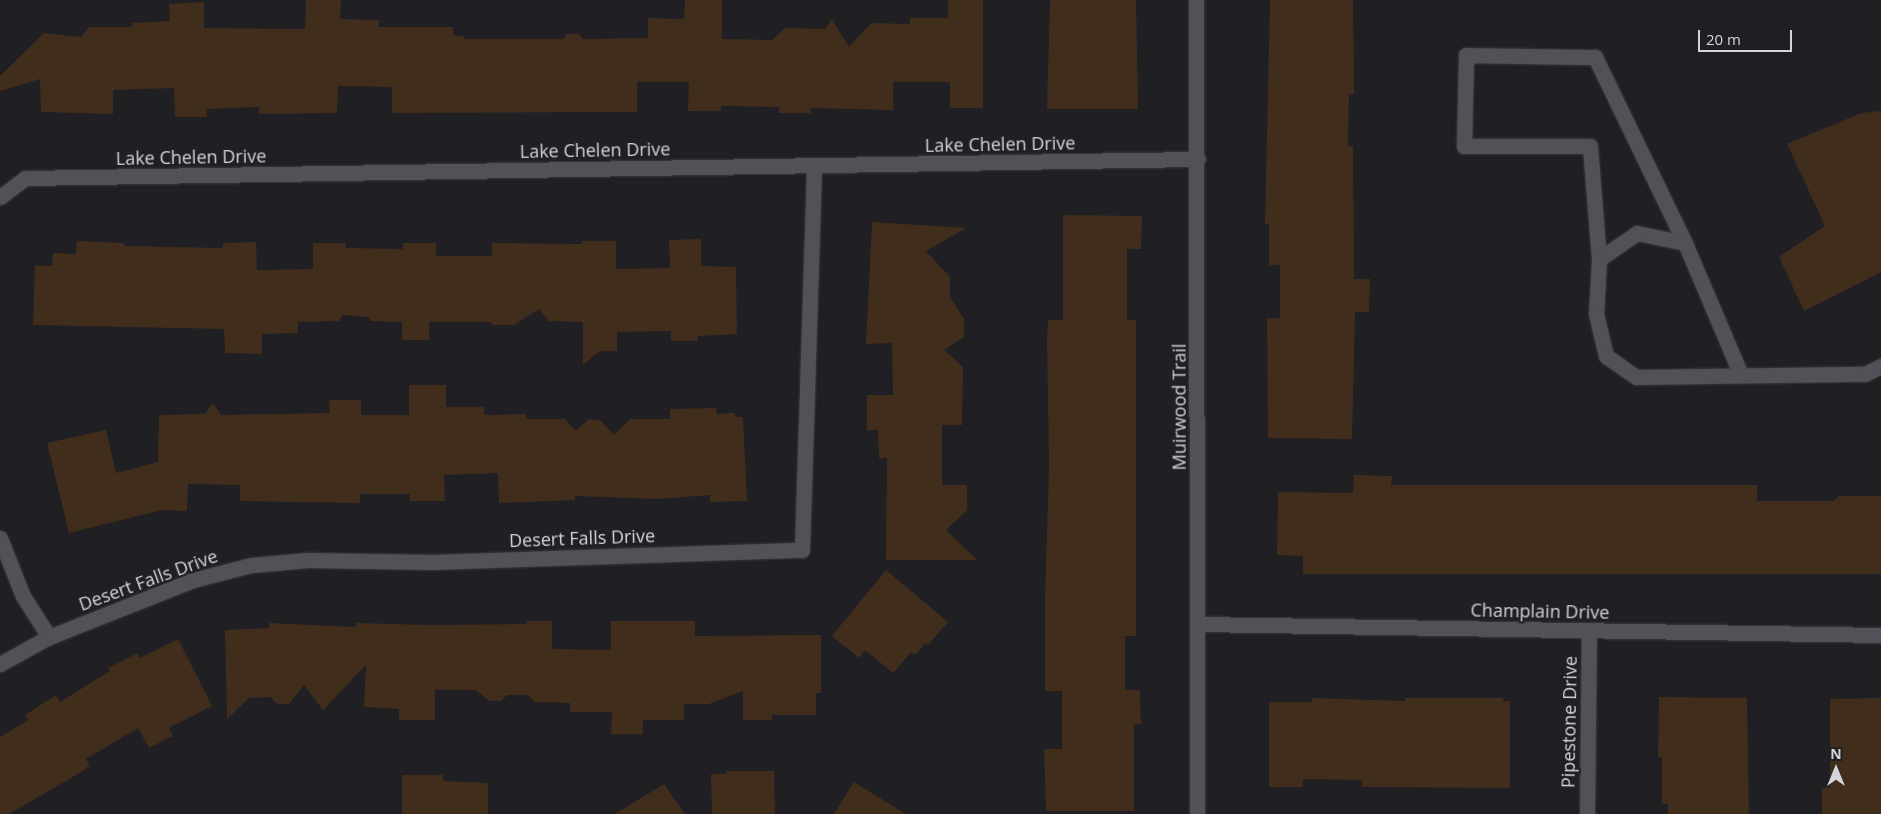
<!DOCTYPE html>
<style>
body{margin:0}
#map{position:relative;width:1881px;height:814px;overflow:hidden;background:#201f24;font-family:"Open Sans",sans-serif}
div>[style]{position:absolute}
.building>*{inset:0;background:#412d1c}
.roads{filter:drop-shadow(0 0 1px #3b3a3e) drop-shadow(0 0 1px #3b3a3e)}
.lane>*{height:15px;margin:-7.5px;padding:0 7.5px;transform-origin:7.5px;border-radius:7.5px;background:#525157}
.street>*{height:15px;margin:-7.5px;padding:0 7.5px;transform-origin:7.5px;border-radius:7.5px;background:#525157}
span{translate:-50% -50%;white-space:nowrap;text-align:center;line-height:1.15;-webkit-text-stroke:4px #201f24;paint-order:stroke}
.street-label{font-size:18px;color:#d5d4d8}
.north{position:absolute;left:1811px;top:744px;width:50px;height:50px;-webkit-text-stroke:4px #201f24;paint-order:stroke;rotate:0deg;font-size:14px;font-weight:700;line-height:20px;text-align:center;color:#d5d4d8}
.north::after{content:'';display:block;margin:auto;width:18px;height:22px;background:#d5d4d8;clip-path:polygon(50% 0,100% 100%,50% 72%,0 100%)}
.scale{position:absolute;left:1698px;top:30px;width:94px;height:22px;box-sizing:border-box;border:2px solid #d5d4d8;border-top:0;padding-left:6px;font-size:15px;line-height:18px;white-space:nowrap;color:#d5d4d8;-webkit-text-stroke:4px #201f24;paint-order:stroke}
</style>
<div id="map">
<div class="building">
<i style="clip-path:polygon(306px 0,341px 0,340px 19px,379px 20px,379px 27px,453px 27px,453px 35px,464px 36px,464px 39px,563px 39px,567px 34px,579px 34px,583px 39px,648px 38px,648px 18px,684px 19px,685px 0,722px 0,722px 39px,772px 40px,785px 28px,825px 29px,832px 19px,849px 47px,871px 23px,910px 24px,910px 18px,948px 18px,948px 0,983px 0,983px 108px,950px 108px,950px 82px,893px 82px,893px 110px,811px 108px,811px 113px,779px 113px,779px 107px,721px 106px,721px 111px,688px 111px,689px 82px,637px 82px,637px 112px,392px 113px,392px 87px,338px 86px,337px 113px,259px 114px,259px 107px,206px 109px,207px 117px,175px 117px,174px 88px,113px 90px,113px 114px,41px 112px,40px 79px,0 91px,0 76px,44px 33px,81px 37px,89px 27px,132px 27px,132px 23px,170px 21px,169px 4px,204px 2px,204px 28px,305px 29px)"></i>
<i style="clip-path:polygon(1050px 0,1136px 0,1138px 109px,1047px 109px)"></i>
<i style="clip-path:polygon(1270px 0,1353px 0,1354px 94px,1349px 94px,1348px 146px,1353px 146px,1354px 279px,1370px 279px,1369px 312px,1355px 312px,1352px 439px,1268px 438px,1267px 318px,1280px 318px,1280px 265px,1269px 265px,1269px 224px,1265px 224px)"></i>
<i style="clip-path:polygon(1881px 111px,1881px 272px,1804px 311px,1779px 257px,1825px 226px,1787px 144px,1861px 113px)"></i>
<i style="clip-path:polygon(1063px 215px,1142px 216px,1141px 249px,1127px 249px,1127px 320px,1136px 320px,1136px 636px,1125px 636px,1125px 690px,1140px 690px,1141px 724px,1134px 724px,1134px 811px,1046px 811px,1044px 749px,1062px 749px,1062px 691px,1045px 691px,1045px 598px,1049px 466px,1047px 339px,1048px 320px,1063px 320px)"></i>
<i style="clip-path:polygon(872px 222px,966px 228px,926px 251px,950px 277px,950px 297px,964px 319px,964px 337px,944px 350px,963px 367px,963px 376px,962px 425px,942px 425px,942px 485px,967px 485px,967px 510px,946px 530px,977px 560px,886px 560px,887px 458px,879px 458px,878px 430px,867px 430px,867px 395px,893px 395px,892px 343px,866px 344px)"></i>
<i style="clip-path:polygon(701px 239px,701px 266px,736px 267px,737px 334px,698px 336px,698px 341px,671px 341px,671px 331px,617px 332px,617px 351px,600px 351px,583px 365px,583px 322px,549px 321px,539px 309px,514px 325px,492px 325px,492px 322px,429px 322px,429px 340px,402px 340px,402px 322px,371px 321px,368px 317px,343px 315px,339px 321px,298px 322px,298px 333px,262px 334px,262px 354px,225px 353px,224px 329px,33px 325px,35px 266px,52px 266px,53px 253px,76px 254px,77px 241px,124px 243px,124px 246px,223px 248px,223px 243px,256px 242px,257px 270px,313px 269px,313px 243px,346px 243px,346px 248px,403px 249px,403px 243px,436px 243px,436px 256px,492px 256px,492px 243px,582px 244px,582px 241px,616px 241px,616px 269px,670px 268px,669px 240px)"></i>
<i style="clip-path:polygon(409px 385px,446px 385px,446px 407px,484px 407px,484px 415px,526px 414px,526px 419px,565px 419px,576px 431px,589px 419px,600px 420px,614px 435px,630px 419px,670px 419px,670px 409px,716px 408px,717px 414px,735px 413px,735px 417px,743px 417px,747px 501px,710px 502px,710px 495px,658px 499px,575px 496px,575px 500px,499px 503px,498px 473px,444px 475px,445px 501px,410px 501px,410px 494px,360px 494px,360px 503px,240px 501px,240px 485px,188px 484px,187px 511px,162px 510px,69px 533px,47px 443px,106px 430px,116px 473px,158px 462px,159px 415px,205px 414px,213px 403px,221px 415px,330px 413px,329px 400px,361px 400px,361px 415px,409px 415px)"></i>
<i style="clip-path:polygon(1354px 475px,1392px 476px,1391px 485px,1757px 485px,1757px 501px,1833px 501px,1839px 496px,1881px 496px,1881px 574px,1303px 574px,1303px 556px,1277px 555px,1278px 492px,1353px 493px)"></i>
<i style="clip-path:polygon(886px 570px,948px 622px,928px 645px,926px 643px,915px 655px,911px 652px,893px 673px,865px 650px,859px 658px,832px 636px)"></i>
<i style="clip-path:polygon(527px 621px,552px 621px,552px 649px,611px 650px,611px 621px,695px 621px,695px 636px,821px 635px,821px 693px,816px 693px,816px 715px,772px 715px,772px 720px,743px 720px,743px 691px,709px 704px,684px 704px,684px 720px,643px 720px,643px 734px,611px 734px,612px 712px,570px 712px,570px 703px,534px 702px,529px 695px,507px 695px,501px 701px,490px 701px,475px 690px,435px 690px,435px 720px,399px 720px,399px 709px,364px 707px,366px 665px,323px 710px,304px 685px,289px 704px,277px 704px,270px 697px,249px 698px,227px 719px,225px 630px,269px 628px,269px 623px,356px 627px,356px 623px,429px 625px,527px 624px)"></i>
<i style="clip-path:polygon(178px 639px,212px 706px,169px 728px,173px 736px,149px 748px,138px 728px,86px 759px,90px 766px,71px 778px,9px 814px,0 814px,0 737px,28px 720px,25px 715px,56px 695px,60px 702px,110px 671px,108px 668px,138px 653px,140px 658px)"></i>
<i style="clip-path:polygon(1659px 697px,1747px 698px,1749px 814px,1668px 814px,1668px 804px,1662px 804px,1662px 757px,1658px 757px)"></i>
<i style="clip-path:polygon(1312px 698px,1405px 701px,1405px 698px,1503px 698px,1503px 701px,1510px 701px,1510px 788px,1362px 787px,1362px 780px,1303px 779px,1303px 787px,1269px 787px,1269px 702px,1312px 702px)"></i>
<i style="clip-path:polygon(1881px 698px,1881px 814px,1822px 814px,1822px 788px,1830px 788px,1830px 699px)"></i>
<i style="clip-path:polygon(726px 771px,774px 771px,775px 814px,712px 814px,711px 774px,726px 774px)"></i>
<i style="clip-path:polygon(402px 775px,443px 775px,443px 781px,488px 783px,488px 814px,402px 814px)"></i>
<i style="clip-path:polygon(854px 782px,906px 814px,834px 814px)"></i>
<i style="clip-path:polygon(664px 784px,685px 814px,615px 814px)"></i>
</div>
<div class="roads">
<div class="lane">
<i style="left:1599px;top:259px;width:113px;rotate:-94.6deg"></i>
<i style="left:1590px;top:146px;width:126px;rotate:180deg"></i>
<i style="left:1464px;top:146px;width:91px;rotate:-88.7deg"></i>
<i style="left:1466px;top:55px;width:129px;rotate:0.9deg"></i>
<i style="left:1595px;top:57px;width:207px;rotate:64.2deg"></i>
<i style="left:1741px;top:375px;width:143px;rotate:-113deg"></i>
<i style="left:1685px;top:243px;width:49px;rotate:-168.2deg"></i>
<i style="left:1637px;top:233px;width:46px;rotate:145.6deg"></i>
<i style="left:1599px;top:259px;width:55px;rotate:93.1deg"></i>
<i style="left:1596px;top:314px;width:43px;rotate:76.6deg"></i>
<i style="left:1606px;top:356px;width:37px;rotate:35deg"></i>
<i style="left:1636px;top:377px;width:229px;rotate:-0.8deg"></i>
<i style="left:1865px;top:374px;width:18px;rotate:-27deg"></i>
</div>
<div class="street">
<i style="left:1196px;top:0;width:814px;rotate:89.93deg"></i>
<i style="left:0;top:197px;width:31px;rotate:-37deg"></i>
<i style="left:25px;top:178px;width:1173px;rotate:-0.93deg"></i>
<i style="left:0;top:538px;width:62px;rotate:68.4deg"></i>
<i style="left:23px;top:596px;width:49px;rotate:57.6deg"></i>
<i style="left:1198px;top:624px;width:683px;rotate:0.92deg"></i>
<i style="left:0;top:664px;width:56px;rotate:-28.9deg"></i>
<i style="left:49px;top:637px;width:155px;rotate:-21.6deg"></i>
<i style="left:193px;top:580px;width:60px;rotate:-14.5deg"></i>
<i style="left:251px;top:565px;width:57px;rotate:-5deg"></i>
<i style="left:308px;top:560px;width:124px;rotate:0.9deg"></i>
<i style="left:432px;top:562px;width:370px;rotate:-1.9deg"></i>
<i style="left:802px;top:550px;width:384px;rotate:-88.2deg"></i>
<i style="left:1587px;top:814px;width:184px;rotate:-89.4deg"></i>
</div>
</div>
<div class="street-label">
<span style="left:1000px;top:144px;rotate:-1deg">Lake Chelen Drive</span>
<span style="left:595px;top:150px;rotate:-1deg">Lake Chelen Drive</span>
<span style="left:191px;top:157px;rotate:-1deg">Lake Chelen Drive</span>
<span style="left:1179px;top:407px;rotate:-90deg">Muirwood Trail</span>
<span style="left:582px;top:538px;rotate:-2deg">Desert Falls Drive</span>
<span style="left:148px;top:580px;rotate:-20deg">Desert Falls Drive</span>
<span style="left:1540px;top:611px;rotate:1deg">Champlain Drive</span>
<span style="left:1569px;top:722px;rotate:-89deg">Pipestone Drive</span>
</div>
<div class="north">N</div>
<div class="scale">20 m</div>
</div>
